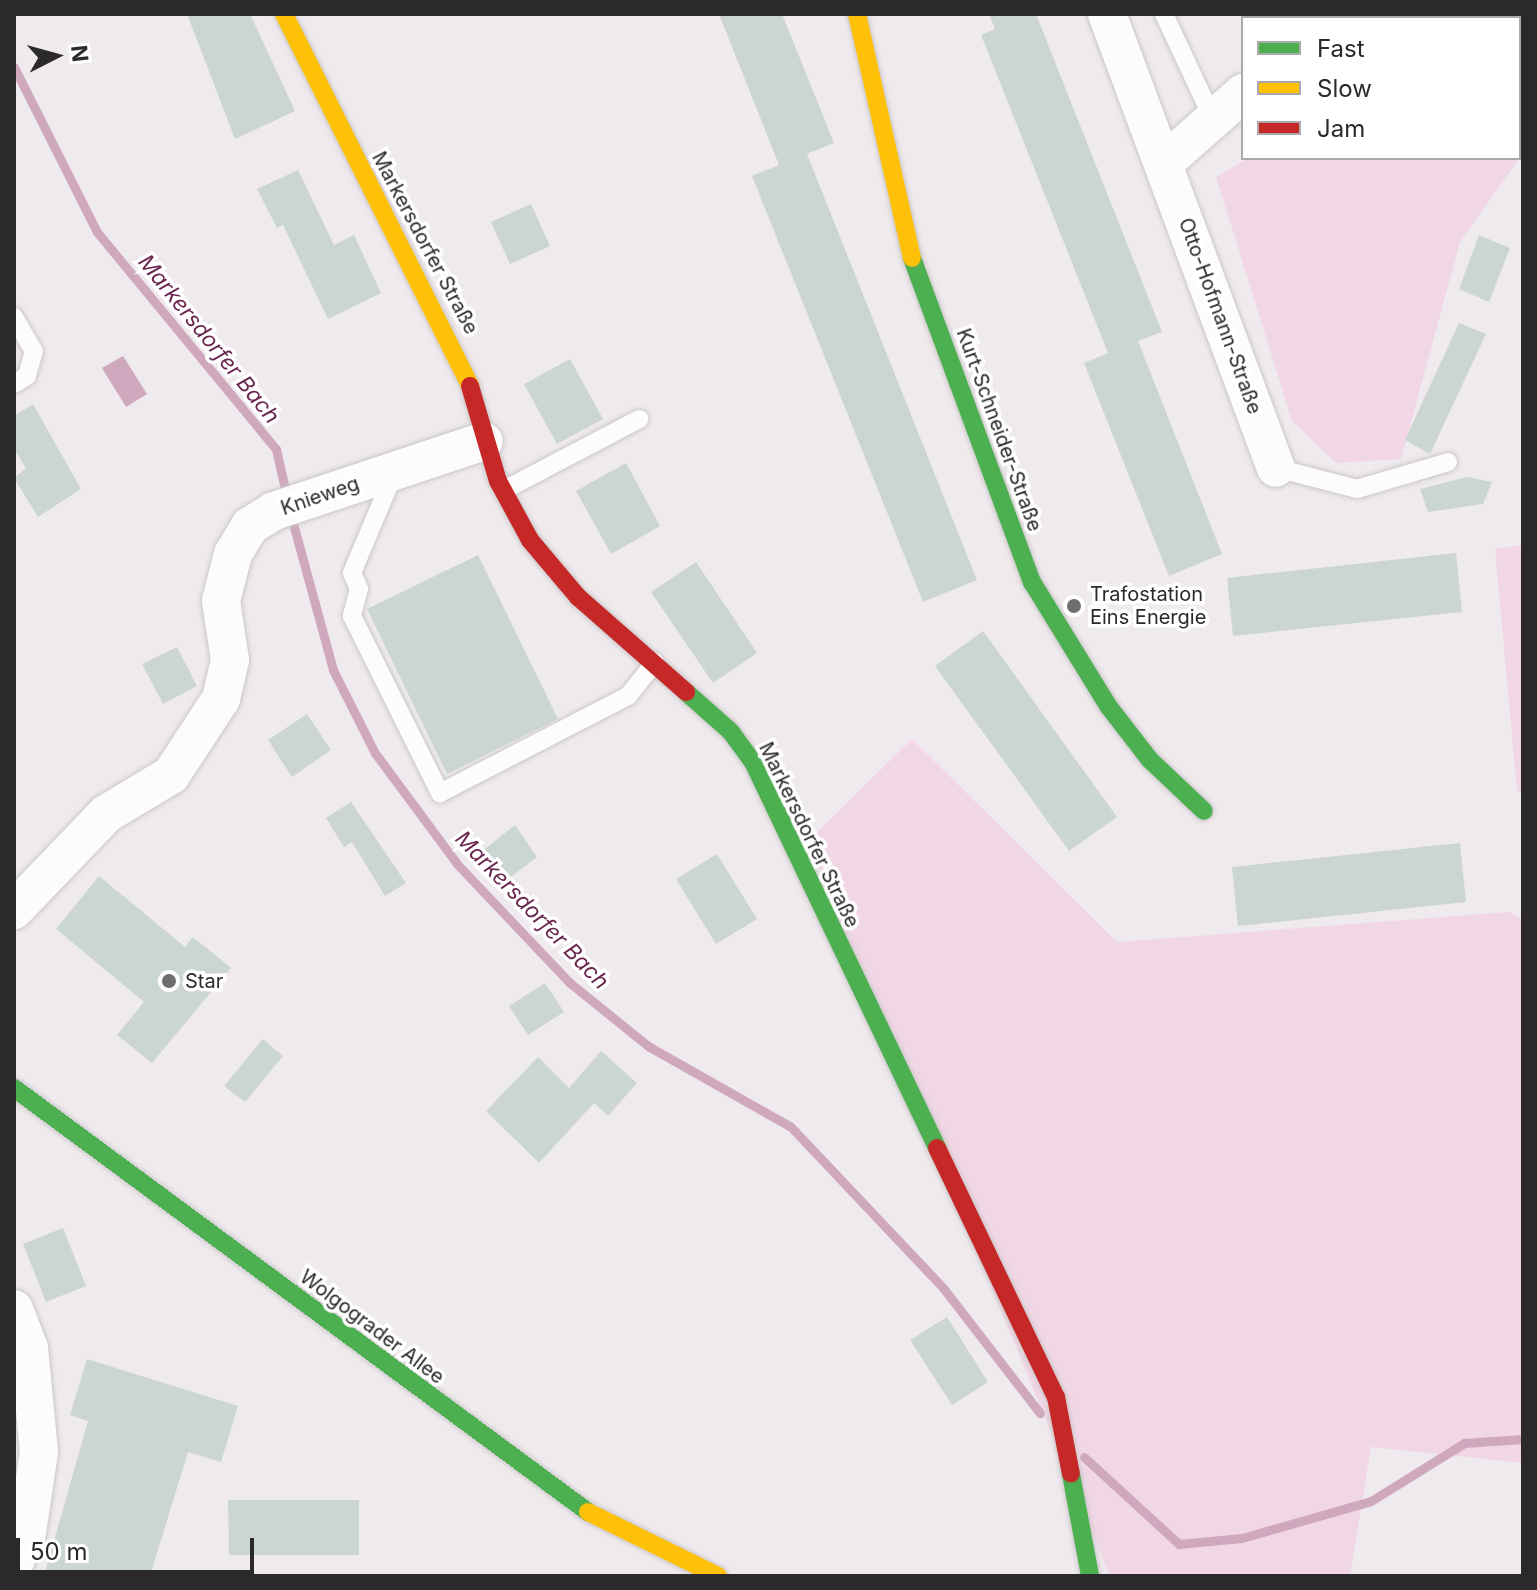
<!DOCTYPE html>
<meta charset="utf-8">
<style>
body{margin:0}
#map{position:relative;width:1537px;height:1590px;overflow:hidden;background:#efeaed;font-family:Inter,sans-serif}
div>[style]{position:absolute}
.green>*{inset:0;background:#f1d7e5}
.water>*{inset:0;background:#d0a8bd}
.stream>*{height:9px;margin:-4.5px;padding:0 4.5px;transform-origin:4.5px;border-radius:4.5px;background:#d0a8bd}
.building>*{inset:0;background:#ccd6d1}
.roads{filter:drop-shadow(0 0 2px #cbc7c9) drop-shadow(0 0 2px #cbc7c9)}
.lane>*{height:18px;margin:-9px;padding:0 9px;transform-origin:9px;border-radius:9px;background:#fdfcfc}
.street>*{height:38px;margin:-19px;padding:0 19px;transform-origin:19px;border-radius:19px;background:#fdfcfc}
.fast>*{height:18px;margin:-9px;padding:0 9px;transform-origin:9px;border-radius:9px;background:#4caf50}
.slow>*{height:18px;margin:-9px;padding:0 9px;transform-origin:9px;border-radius:9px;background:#ffc107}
.jam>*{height:18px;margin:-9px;padding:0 9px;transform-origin:9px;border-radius:9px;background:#c62828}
.dots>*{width:22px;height:22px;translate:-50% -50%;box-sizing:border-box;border:4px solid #fff;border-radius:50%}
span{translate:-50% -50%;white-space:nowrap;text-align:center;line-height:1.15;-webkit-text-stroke:7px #fff;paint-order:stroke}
.street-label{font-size:20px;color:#2c292a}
.poi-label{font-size:20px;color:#2c292a}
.left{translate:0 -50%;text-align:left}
.water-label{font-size:22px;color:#69264f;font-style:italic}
.frame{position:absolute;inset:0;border:16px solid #2c292a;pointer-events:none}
.legend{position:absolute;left:1241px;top:16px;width:280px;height:144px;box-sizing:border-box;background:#fff;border:2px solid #aba9aa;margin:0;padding:10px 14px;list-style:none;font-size:24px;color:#2c292a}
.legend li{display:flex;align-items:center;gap:16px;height:40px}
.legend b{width:40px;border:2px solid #aba9aa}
.north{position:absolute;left:16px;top:16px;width:80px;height:80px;-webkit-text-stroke:6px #fff;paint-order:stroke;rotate:84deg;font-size:22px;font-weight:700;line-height:32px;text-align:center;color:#2c292a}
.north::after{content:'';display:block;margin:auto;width:28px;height:36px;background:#2c292a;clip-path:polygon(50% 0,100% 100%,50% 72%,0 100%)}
.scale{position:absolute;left:16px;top:1538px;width:238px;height:36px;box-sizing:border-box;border:4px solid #2c292a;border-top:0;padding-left:10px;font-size:24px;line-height:28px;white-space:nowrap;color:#2c292a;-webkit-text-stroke:6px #fff;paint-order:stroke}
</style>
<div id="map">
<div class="green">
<i style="clip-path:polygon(1523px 18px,1523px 153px,1460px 242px,1401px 459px,1336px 463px,1292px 421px,1216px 177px,1248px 158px,1519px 158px)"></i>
<i style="clip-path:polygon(1523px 545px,1523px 793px,1517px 791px,1495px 549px)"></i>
<i style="clip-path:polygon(912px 739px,1117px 942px,1509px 912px,1523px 919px,1523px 1463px,1371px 1447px,1350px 1576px,1110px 1576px,808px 841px)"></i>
</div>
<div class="water">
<i style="clip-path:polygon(123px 356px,147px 394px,126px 407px,102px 368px)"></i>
</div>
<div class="stream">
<i style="left:14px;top:67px;width:185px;rotate:63.3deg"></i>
<i style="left:97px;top:232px;width:281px;rotate:50.5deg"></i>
<i style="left:276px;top:449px;width:50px;rotate:77.3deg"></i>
<i style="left:291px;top:516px;width:160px;rotate:74.7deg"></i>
<i style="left:333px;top:670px;width:93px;rotate:63.2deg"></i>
<i style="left:375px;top:753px;width:138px;rotate:53.5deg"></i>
<i style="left:457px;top:864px;width:164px;rotate:46.5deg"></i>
<i style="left:570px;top:983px;width:100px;rotate:38.9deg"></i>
<i style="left:648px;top:1046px;width:164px;rotate:29.5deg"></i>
<i style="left:791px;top:1127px;width:223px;rotate:46.6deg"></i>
<i style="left:944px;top:1289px;width:157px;rotate:52.3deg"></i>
<i style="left:1084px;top:1457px;width:129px;rotate:42.5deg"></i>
<i style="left:1179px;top:1544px;width:63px;rotate:-5.4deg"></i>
<i style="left:1242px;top:1538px;width:134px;rotate:-16deg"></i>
<i style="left:1371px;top:1501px;width:110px;rotate:-31.9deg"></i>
<i style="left:1464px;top:1443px;width:59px;rotate:-3.9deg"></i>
</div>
<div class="building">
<i style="clip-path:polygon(187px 14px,250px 14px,295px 111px,235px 139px)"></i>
<i style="clip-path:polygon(719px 14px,782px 14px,834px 143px,807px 154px,977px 580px,923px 602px,752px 176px,779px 165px)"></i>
<i style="clip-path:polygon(989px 14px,1036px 14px,1162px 332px,1138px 341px,1222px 554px,1169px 576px,1084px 363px,1108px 353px,981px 35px,995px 29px)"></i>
<i style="clip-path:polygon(298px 170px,334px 245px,354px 235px,381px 293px,328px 319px,283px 225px,277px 228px,257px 189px)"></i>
<i style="clip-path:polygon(531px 204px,550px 246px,510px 264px,491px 222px)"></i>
<i style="clip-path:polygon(1479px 235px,1510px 248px,1489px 302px,1459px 289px)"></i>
<i style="clip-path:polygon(1459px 323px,1486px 334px,1430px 454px,1405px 440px)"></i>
<i style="clip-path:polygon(570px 359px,603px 419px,557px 444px,524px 384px)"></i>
<i style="clip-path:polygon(33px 404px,81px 489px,38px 517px,14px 478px,26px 468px,14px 449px,14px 416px)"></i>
<i style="clip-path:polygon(626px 463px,660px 526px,611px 554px,576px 491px)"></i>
<i style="clip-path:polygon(1467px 477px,1492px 482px,1483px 504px,1428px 512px,1420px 489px)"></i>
<i style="clip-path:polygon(1456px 553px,1462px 612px,1233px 636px,1227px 578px)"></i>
<i style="clip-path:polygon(478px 555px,558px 719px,447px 774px,367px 609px)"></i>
<i style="clip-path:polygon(696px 562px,757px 653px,713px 683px,651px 592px)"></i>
<i style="clip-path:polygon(983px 631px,1117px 817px,1069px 851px,935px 666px)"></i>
<i style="clip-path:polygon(177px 647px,197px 686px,163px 704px,142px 664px)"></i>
<i style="clip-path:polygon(307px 714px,331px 750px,292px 777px,268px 740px)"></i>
<i style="clip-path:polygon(351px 802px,406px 883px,385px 896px,352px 842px,344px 847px,326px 818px)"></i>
<i style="clip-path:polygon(515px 825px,537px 857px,503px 883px,481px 852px)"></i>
<i style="clip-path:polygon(1460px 843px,1466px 902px,1238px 926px,1232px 867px)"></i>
<i style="clip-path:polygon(717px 854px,757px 919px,716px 944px,676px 879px)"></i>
<i style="clip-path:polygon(99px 876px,185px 947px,193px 937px,231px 968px,152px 1063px,117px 1035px,144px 1002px,56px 929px)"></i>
<i style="clip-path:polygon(545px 983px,564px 1012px,528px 1035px,509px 1006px)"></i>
<i style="clip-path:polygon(263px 1039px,283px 1056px,245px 1102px,224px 1086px)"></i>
<i style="clip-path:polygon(601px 1051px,637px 1083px,608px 1116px,594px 1103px,539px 1163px,486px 1111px,538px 1057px,569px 1088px)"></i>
<i style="clip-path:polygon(63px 1228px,86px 1286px,46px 1302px,23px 1244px)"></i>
<i style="clip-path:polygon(947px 1317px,988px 1382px,952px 1405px,910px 1340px)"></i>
<i style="clip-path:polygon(87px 1359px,238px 1406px,221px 1462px,188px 1452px,150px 1576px,44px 1576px,88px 1421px,70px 1415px)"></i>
<i style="clip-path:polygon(228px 1500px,359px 1500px,359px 1555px,229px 1555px)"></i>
</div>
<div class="roads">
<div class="lane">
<i style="left:1164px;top:14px;width:116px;rotate:65deg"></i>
<i style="left:14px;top:317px;width:39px;rotate:60deg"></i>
<i style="left:34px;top:351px;width:26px;rotate:106deg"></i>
<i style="left:27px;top:376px;width:15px;rotate:148deg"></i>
<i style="left:1276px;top:468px;width:84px;rotate:14.5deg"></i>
<i style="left:1357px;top:489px;width:95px;rotate:-16.5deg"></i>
<i style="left:394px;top:473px;width:108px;rotate:112.8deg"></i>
<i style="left:352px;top:573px;width:17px;rotate:66deg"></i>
<i style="left:359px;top:589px;width:28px;rotate:105deg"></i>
<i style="left:352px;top:616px;width:198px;rotate:63.6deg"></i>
<i style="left:440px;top:793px;width:212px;rotate:-27.3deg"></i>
<i style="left:628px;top:696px;width:43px;rotate:-51.5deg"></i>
<i style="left:504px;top:490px;width:153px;rotate:-27.7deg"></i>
</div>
<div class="street">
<i style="left:1107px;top:14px;width:484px;rotate:69.6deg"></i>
<i style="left:1304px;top:18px;width:5px;rotate:-53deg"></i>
<i style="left:1164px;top:163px;width:106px;rotate:-41.5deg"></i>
<i style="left:14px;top:910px;width:133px;rotate:-46.2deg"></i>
<i style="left:106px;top:814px;width:76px;rotate:-31deg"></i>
<i style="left:171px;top:775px;width:91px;rotate:-56.7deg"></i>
<i style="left:221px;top:699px;width:40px;rotate:-77deg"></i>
<i style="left:230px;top:660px;width:60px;rotate:-98.7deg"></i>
<i style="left:221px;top:601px;width:49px;rotate:-75.7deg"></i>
<i style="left:233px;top:554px;width:33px;rotate:-59deg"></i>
<i style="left:250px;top:526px;width:28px;rotate:-32deg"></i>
<i style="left:274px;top:511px;width:221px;rotate:-18.4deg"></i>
<i style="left:14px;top:1309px;width:42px;rotate:69deg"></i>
<i style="left:29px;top:1348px;width:104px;rotate:84.5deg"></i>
<i style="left:39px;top:1452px;width:81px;rotate:98.5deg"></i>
<i style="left:27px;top:1532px;width:35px;rotate:112deg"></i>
</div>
<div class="fast">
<i style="left:912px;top:258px;width:346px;rotate:69.7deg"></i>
<i style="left:1032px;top:582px;width:147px;rotate:58.4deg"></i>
<i style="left:1109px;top:707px;width:67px;rotate:52.3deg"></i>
<i style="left:1150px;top:760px;width:74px;rotate:43.4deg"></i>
<i style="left:686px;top:692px;width:60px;rotate:41.6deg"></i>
<i style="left:731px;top:732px;width:39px;rotate:54deg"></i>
<i style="left:754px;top:764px;width:425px;rotate:64.5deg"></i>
<i style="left:14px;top:1088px;width:714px;rotate:36.45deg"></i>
<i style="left:1071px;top:1474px;width:104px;rotate:79.4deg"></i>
</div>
<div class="slow">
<i style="left:284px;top:14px;width:416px;rotate:63.4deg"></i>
<i style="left:857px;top:14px;width:250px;rotate:77.3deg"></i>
<i style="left:588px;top:1512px;width:145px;rotate:26.2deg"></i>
</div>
<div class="jam">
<i style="left:470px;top:386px;width:99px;rotate:73.6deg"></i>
<i style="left:498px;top:481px;width:67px;rotate:61.5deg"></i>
<i style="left:530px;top:540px;width:75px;rotate:49.9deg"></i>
<i style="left:578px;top:597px;width:144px;rotate:41.3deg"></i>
<i style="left:937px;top:1148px;width:276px;rotate:64.5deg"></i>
<i style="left:1056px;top:1397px;width:78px;rotate:79deg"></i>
</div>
</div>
<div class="dots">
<i style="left:1074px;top:606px;background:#706d6e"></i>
<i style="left:169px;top:981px;background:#706d6e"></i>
</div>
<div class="street-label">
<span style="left:425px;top:243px;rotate:62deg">Markersdorfer Straße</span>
<span style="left:1220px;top:316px;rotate:70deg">Otto-Hofmann-Straße</span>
<span style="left:999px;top:430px;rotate:70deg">Kurt-Schneider-Straße</span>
<span style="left:320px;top:496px;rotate:-19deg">Knieweg</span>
<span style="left:809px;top:835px;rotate:64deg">Markersdorfer Straße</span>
<span style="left:372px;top:1327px;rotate:37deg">Wolgograder Allee</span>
</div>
<div class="poi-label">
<span class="left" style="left:1090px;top:606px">Trafostation<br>Eins Energie</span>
<span class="left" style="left:185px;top:981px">Star</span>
</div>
<div class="water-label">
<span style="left:209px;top:339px;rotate:51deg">Markersdorfer Bach</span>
<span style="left:532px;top:910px;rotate:46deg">Markersdorfer Bach</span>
</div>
<div class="frame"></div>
<ul class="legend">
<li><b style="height:10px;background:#4caf50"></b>Fast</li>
<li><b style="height:10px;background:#ffc107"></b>Slow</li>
<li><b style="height:10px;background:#c62828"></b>Jam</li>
</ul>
<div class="north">N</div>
<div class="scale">50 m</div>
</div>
